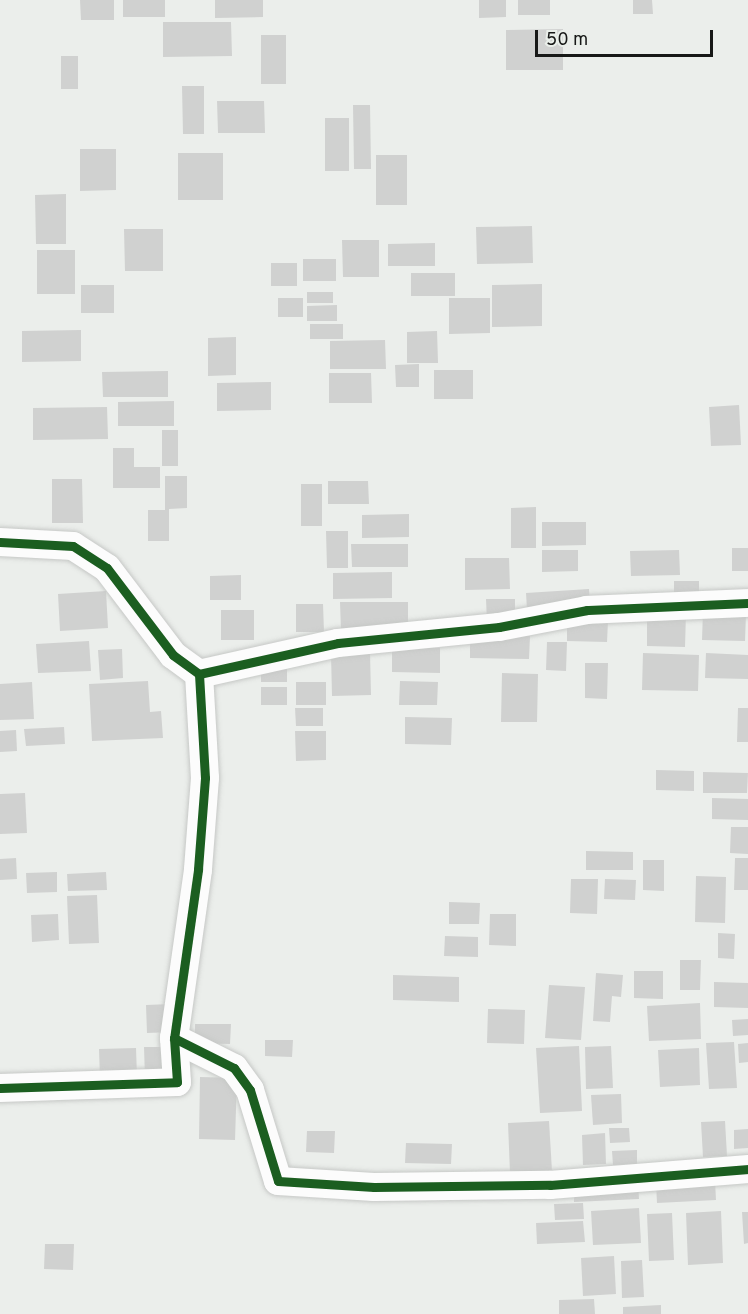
<!DOCTYPE html>
<style>
body{margin:0}
#map{position:relative;width:748px;height:1314px;overflow:hidden;background:#ebeeeb;font-family:Overpass,sans-serif}
div>[style]{position:absolute}
.building>*{inset:0;background:#d0d1d0}
.roads{filter:drop-shadow(0 0 2px #c6c8c6) drop-shadow(0 0 2px #c6c8c6)}
.minor>*{height:28px;margin:-14px;padding:0 14px;transform-origin:14px;border-radius:14px;background:#fcfcfc}
.cycleway>*{height:9px;margin:-4.5px;padding:0 4.5px;transform-origin:4.5px;border-radius:4.5px;background:#1b5e20}
span{translate:-50% -50%;white-space:nowrap;text-align:center;line-height:1.15;-webkit-text-stroke:4.5px #eaefea;paint-order:stroke}
.scale{position:absolute;left:535px;top:30px;width:178px;height:27px;box-sizing:border-box;border:3px solid #171817;border-top:0;padding-left:8px;font-size:18px;line-height:21px;white-space:nowrap;color:#171817;-webkit-text-stroke:4px #eaefea;paint-order:stroke}
</style>
<div id="map">
<div class="building">
<i style="clip-path:polygon(80px 0,114px 0,114px 20px,81px 20px)"></i>
<i style="clip-path:polygon(123px 0,165px 0,165px 17px,123px 17px)"></i>
<i style="clip-path:polygon(215px 0,263px 0,263px 17px,215px 18px)"></i>
<i style="clip-path:polygon(479px 0,506px 0,506px 17px,479px 18px)"></i>
<i style="clip-path:polygon(518px 0,550px 0,550px 15px,518px 15px)"></i>
<i style="clip-path:polygon(633px 0,652px 0,653px 14px,633px 14px)"></i>
<i style="clip-path:polygon(163px 22px,231px 22px,232px 56px,163px 57px)"></i>
<i style="clip-path:polygon(563px 29px,563px 70px,506px 70px,506px 30px)"></i>
<i style="clip-path:polygon(261px 35px,286px 35px,286px 84px,261px 84px)"></i>
<i style="clip-path:polygon(61px 56px,78px 56px,78px 89px,61px 89px)"></i>
<i style="clip-path:polygon(182px 86px,204px 86px,204px 134px,183px 134px)"></i>
<i style="clip-path:polygon(217px 101px,264px 101px,265px 133px,218px 133px)"></i>
<i style="clip-path:polygon(353px 105px,370px 105px,371px 169px,354px 169px)"></i>
<i style="clip-path:polygon(325px 118px,349px 118px,349px 171px,325px 171px)"></i>
<i style="clip-path:polygon(80px 149px,116px 149px,116px 190px,80px 191px)"></i>
<i style="clip-path:polygon(178px 153px,223px 153px,223px 200px,178px 200px)"></i>
<i style="clip-path:polygon(376px 155px,407px 155px,407px 205px,376px 205px)"></i>
<i style="clip-path:polygon(66px 194px,66px 244px,36px 244px,35px 195px)"></i>
<i style="clip-path:polygon(532px 226px,533px 263px,477px 264px,476px 227px)"></i>
<i style="clip-path:polygon(124px 229px,163px 229px,163px 271px,125px 271px)"></i>
<i style="clip-path:polygon(342px 240px,379px 240px,379px 277px,343px 277px)"></i>
<i style="clip-path:polygon(435px 243px,435px 266px,388px 266px,388px 244px)"></i>
<i style="clip-path:polygon(37px 250px,75px 250px,75px 294px,37px 294px)"></i>
<i style="clip-path:polygon(303px 259px,336px 259px,336px 281px,303px 281px)"></i>
<i style="clip-path:polygon(271px 263px,297px 263px,297px 286px,271px 286px)"></i>
<i style="clip-path:polygon(411px 273px,455px 273px,455px 296px,411px 296px)"></i>
<i style="clip-path:polygon(542px 284px,542px 326px,492px 327px,492px 285px)"></i>
<i style="clip-path:polygon(81px 285px,114px 285px,114px 313px,81px 313px)"></i>
<i style="clip-path:polygon(307px 292px,333px 292px,333px 303px,307px 303px)"></i>
<i style="clip-path:polygon(278px 298px,303px 298px,303px 317px,278px 317px)"></i>
<i style="clip-path:polygon(449px 298px,490px 298px,490px 333px,449px 334px)"></i>
<i style="clip-path:polygon(337px 305px,337px 321px,307px 321px,307px 306px)"></i>
<i style="clip-path:polygon(310px 324px,343px 324px,343px 339px,310px 339px)"></i>
<i style="clip-path:polygon(81px 330px,81px 361px,22px 362px,22px 331px)"></i>
<i style="clip-path:polygon(437px 331px,438px 363px,407px 363px,407px 332px)"></i>
<i style="clip-path:polygon(236px 337px,236px 375px,208px 376px,208px 338px)"></i>
<i style="clip-path:polygon(385px 340px,386px 369px,330px 369px,330px 341px)"></i>
<i style="clip-path:polygon(419px 364px,419px 387px,396px 387px,395px 365px)"></i>
<i style="clip-path:polygon(434px 370px,473px 370px,473px 399px,434px 399px)"></i>
<i style="clip-path:polygon(168px 371px,168px 397px,103px 397px,102px 372px)"></i>
<i style="clip-path:polygon(329px 373px,371px 373px,372px 403px,329px 403px)"></i>
<i style="clip-path:polygon(271px 382px,271px 410px,217px 411px,217px 383px)"></i>
<i style="clip-path:polygon(174px 401px,174px 426px,118px 426px,118px 402px)"></i>
<i style="clip-path:polygon(739px 405px,741px 445px,711px 446px,709px 407px)"></i>
<i style="clip-path:polygon(107px 407px,108px 439px,33px 440px,33px 408px)"></i>
<i style="clip-path:polygon(162px 430px,178px 430px,178px 466px,162px 466px)"></i>
<i style="clip-path:polygon(113px 448px,134px 448px,134px 467px,160px 467px,160px 488px,113px 488px)"></i>
<i style="clip-path:polygon(165px 476px,187px 476px,187px 508px,169px 509px,169px 541px,148px 541px,148px 510px,165px 510px)"></i>
<i style="clip-path:polygon(52px 479px,82px 479px,83px 523px,52px 523px)"></i>
<i style="clip-path:polygon(328px 481px,368px 481px,369px 504px,328px 504px)"></i>
<i style="clip-path:polygon(301px 484px,322px 484px,322px 526px,301px 526px)"></i>
<i style="clip-path:polygon(536px 507px,536px 548px,511px 548px,511px 508px)"></i>
<i style="clip-path:polygon(409px 514px,409px 537px,362px 538px,362px 515px)"></i>
<i style="clip-path:polygon(542px 522px,586px 522px,586px 545px,542px 546px)"></i>
<i style="clip-path:polygon(326px 531px,348px 531px,348px 568px,327px 568px)"></i>
<i style="clip-path:polygon(351px 544px,408px 544px,408px 567px,352px 567px)"></i>
<i style="clip-path:polygon(732px 548px,748px 548px,748px 571px,732px 571px)"></i>
<i style="clip-path:polygon(542px 550px,578px 550px,578px 571px,542px 572px)"></i>
<i style="clip-path:polygon(679px 550px,680px 575px,631px 576px,630px 551px)"></i>
<i style="clip-path:polygon(465px 558px,509px 558px,510px 589px,465px 590px)"></i>
<i style="clip-path:polygon(392px 572px,392px 598px,333px 599px,333px 573px)"></i>
<i style="clip-path:polygon(241px 575px,241px 600px,210px 600px,210px 576px)"></i>
<i style="clip-path:polygon(674px 581px,699px 581px,699px 598px,674px 598px)"></i>
<i style="clip-path:polygon(589px 589px,590px 606px,527px 610px,526px 593px)"></i>
<i style="clip-path:polygon(106px 591px,108px 628px,60px 631px,58px 594px)"></i>
<i style="clip-path:polygon(486px 599px,515px 599px,515px 621px,487px 622px)"></i>
<i style="clip-path:polygon(340px 602px,408px 602px,408px 629px,341px 630px)"></i>
<i style="clip-path:polygon(296px 604px,323px 604px,324px 632px,296px 632px)"></i>
<i style="clip-path:polygon(221px 610px,254px 610px,254px 640px,221px 640px)"></i>
<i style="clip-path:polygon(703px 611px,746px 613px,745px 641px,702px 640px)"></i>
<i style="clip-path:polygon(647px 612px,686px 613px,685px 647px,647px 646px)"></i>
<i style="clip-path:polygon(567px 619px,608px 621px,607px 642px,567px 641px)"></i>
<i style="clip-path:polygon(470px 635px,530px 636px,529px 659px,470px 658px)"></i>
<i style="clip-path:polygon(89px 641px,91px 671px,38px 673px,36px 644px)"></i>
<i style="clip-path:polygon(547px 642px,567px 642px,566px 671px,546px 670px)"></i>
<i style="clip-path:polygon(392px 647px,440px 648px,440px 673px,392px 672px)"></i>
<i style="clip-path:polygon(122px 649px,123px 678px,100px 680px,98px 650px)"></i>
<i style="clip-path:polygon(331px 653px,370px 653px,371px 695px,332px 696px)"></i>
<i style="clip-path:polygon(643px 653px,699px 655px,698px 691px,642px 690px)"></i>
<i style="clip-path:polygon(706px 653px,748px 655px,748px 679px,705px 678px)"></i>
<i style="clip-path:polygon(585px 663px,608px 663px,607px 699px,585px 698px)"></i>
<i style="clip-path:polygon(261px 668px,287px 668px,287px 682px,261px 682px)"></i>
<i style="clip-path:polygon(502px 673px,538px 674px,537px 722px,501px 722px)"></i>
<i style="clip-path:polygon(148px 681px,150px 712px,161px 711px,163px 738px,92px 741px,89px 684px)"></i>
<i style="clip-path:polygon(400px 681px,438px 682px,437px 705px,399px 705px)"></i>
<i style="clip-path:polygon(32px 682px,34px 719px,0 720px,0 684px)"></i>
<i style="clip-path:polygon(296px 682px,326px 682px,326px 705px,296px 705px)"></i>
<i style="clip-path:polygon(261px 687px,287px 687px,287px 705px,261px 705px)"></i>
<i style="clip-path:polygon(295px 708px,323px 708px,323px 726px,296px 726px)"></i>
<i style="clip-path:polygon(738px 708px,748px 708px,748px 742px,737px 742px)"></i>
<i style="clip-path:polygon(405px 717px,452px 718px,451px 745px,405px 744px)"></i>
<i style="clip-path:polygon(64px 727px,65px 744px,26px 746px,24px 729px)"></i>
<i style="clip-path:polygon(16px 730px,17px 751px,0 752px,0 731px)"></i>
<i style="clip-path:polygon(295px 731px,326px 731px,326px 760px,296px 761px)"></i>
<i style="clip-path:polygon(656px 770px,694px 771px,694px 791px,656px 790px)"></i>
<i style="clip-path:polygon(703px 772px,748px 773px,747px 793px,703px 793px)"></i>
<i style="clip-path:polygon(25px 793px,27px 833px,0 834px,0 794px)"></i>
<i style="clip-path:polygon(712px 798px,748px 799px,748px 820px,712px 819px)"></i>
<i style="clip-path:polygon(731px 827px,748px 827px,748px 854px,730px 853px)"></i>
<i style="clip-path:polygon(586px 851px,633px 852px,633px 870px,586px 870px)"></i>
<i style="clip-path:polygon(16px 858px,17px 879px,0 880px,0 859px)"></i>
<i style="clip-path:polygon(735px 858px,748px 858px,748px 890px,734px 890px)"></i>
<i style="clip-path:polygon(643px 860px,664px 860px,664px 891px,643px 890px)"></i>
<i style="clip-path:polygon(57px 872px,57px 892px,27px 893px,26px 873px)"></i>
<i style="clip-path:polygon(106px 872px,107px 890px,68px 891px,67px 874px)"></i>
<i style="clip-path:polygon(696px 876px,726px 877px,725px 923px,695px 922px)"></i>
<i style="clip-path:polygon(571px 879px,598px 879px,597px 914px,570px 913px)"></i>
<i style="clip-path:polygon(605px 879px,636px 880px,635px 900px,604px 899px)"></i>
<i style="clip-path:polygon(97px 895px,99px 943px,69px 944px,67px 896px)"></i>
<i style="clip-path:polygon(449px 902px,480px 903px,479px 924px,449px 924px)"></i>
<i style="clip-path:polygon(58px 914px,59px 940px,32px 942px,31px 915px)"></i>
<i style="clip-path:polygon(490px 914px,516px 914px,516px 946px,489px 945px)"></i>
<i style="clip-path:polygon(718px 933px,735px 934px,734px 959px,718px 958px)"></i>
<i style="clip-path:polygon(445px 936px,478px 937px,478px 957px,444px 956px)"></i>
<i style="clip-path:polygon(680px 960px,701px 960px,700px 990px,680px 990px)"></i>
<i style="clip-path:polygon(634px 971px,663px 971px,663px 999px,634px 998px)"></i>
<i style="clip-path:polygon(596px 973px,623px 975px,621px 997px,612px 996px,610px 1022px,593px 1021px)"></i>
<i style="clip-path:polygon(393px 975px,459px 977px,459px 1002px,393px 1000px)"></i>
<i style="clip-path:polygon(714px 982px,748px 983px,748px 1008px,714px 1007px)"></i>
<i style="clip-path:polygon(549px 985px,585px 987px,581px 1040px,545px 1038px)"></i>
<i style="clip-path:polygon(700px 1003px,701px 1039px,649px 1041px,647px 1006px)"></i>
<i style="clip-path:polygon(171px 1004px,172px 1032px,147px 1033px,146px 1005px)"></i>
<i style="clip-path:polygon(488px 1009px,525px 1010px,524px 1044px,487px 1043px)"></i>
<i style="clip-path:polygon(748px 1019px,748px 1035px,733px 1036px,732px 1020px)"></i>
<i style="clip-path:polygon(195px 1024px,231px 1024px,230px 1044px,195px 1043px)"></i>
<i style="clip-path:polygon(265px 1040px,293px 1040px,292px 1057px,265px 1056px)"></i>
<i style="clip-path:polygon(734px 1042px,737px 1088px,709px 1089px,706px 1043px)"></i>
<i style="clip-path:polygon(748px 1043px,748px 1062px,739px 1063px,738px 1044px)"></i>
<i style="clip-path:polygon(579px 1046px,582px 1111px,540px 1113px,536px 1048px)"></i>
<i style="clip-path:polygon(611px 1046px,613px 1088px,586px 1089px,585px 1047px)"></i>
<i style="clip-path:polygon(144px 1047px,165px 1047px,166px 1077px,145px 1078px)"></i>
<i style="clip-path:polygon(136px 1048px,137px 1077px,100px 1078px,99px 1049px)"></i>
<i style="clip-path:polygon(699px 1048px,700px 1085px,660px 1087px,658px 1050px)"></i>
<i style="clip-path:polygon(200px 1077px,237px 1078px,235px 1140px,199px 1139px)"></i>
<i style="clip-path:polygon(621px 1094px,622px 1123px,593px 1125px,591px 1095px)"></i>
<i style="clip-path:polygon(549px 1121px,552px 1171px,510px 1173px,508px 1123px)"></i>
<i style="clip-path:polygon(725px 1121px,727px 1156px,703px 1157px,701px 1122px)"></i>
<i style="clip-path:polygon(609px 1128px,629px 1128px,630px 1142px,610px 1143px)"></i>
<i style="clip-path:polygon(748px 1129px,748px 1148px,734px 1149px,734px 1130px)"></i>
<i style="clip-path:polygon(307px 1131px,335px 1131px,334px 1153px,306px 1152px)"></i>
<i style="clip-path:polygon(605px 1133px,606px 1164px,583px 1165px,582px 1135px)"></i>
<i style="clip-path:polygon(406px 1143px,452px 1144px,451px 1164px,405px 1163px)"></i>
<i style="clip-path:polygon(637px 1150px,637px 1164px,613px 1165px,612px 1151px)"></i>
<i style="clip-path:polygon(715px 1181px,716px 1200px,657px 1203px,656px 1183px)"></i>
<i style="clip-path:polygon(638px 1183px,639px 1199px,574px 1202px,574px 1185px)"></i>
<i style="clip-path:polygon(583px 1203px,584px 1219px,555px 1220px,554px 1204px)"></i>
<i style="clip-path:polygon(639px 1208px,641px 1243px,593px 1245px,591px 1211px)"></i>
<i style="clip-path:polygon(721px 1211px,723px 1263px,688px 1265px,686px 1213px)"></i>
<i style="clip-path:polygon(742px 1212px,748px 1212px,748px 1243px,744px 1244px)"></i>
<i style="clip-path:polygon(672px 1213px,674px 1260px,649px 1261px,647px 1214px)"></i>
<i style="clip-path:polygon(583px 1221px,585px 1242px,537px 1244px,536px 1223px)"></i>
<i style="clip-path:polygon(45px 1244px,74px 1244px,73px 1270px,44px 1269px)"></i>
<i style="clip-path:polygon(614px 1256px,616px 1294px,583px 1296px,581px 1258px)"></i>
<i style="clip-path:polygon(642px 1260px,644px 1297px,622px 1298px,621px 1261px)"></i>
<i style="clip-path:polygon(594px 1299px,595px 1314px,559px 1314px,559px 1300px)"></i>
<i style="clip-path:polygon(661px 1305px,661px 1314px,623px 1314px,623px 1307px)"></i>
</div>
<div class="roads">
<div class="minor">
<i style="left:0;top:542px;width:73px;rotate:3.1deg"></i>
<i style="left:73px;top:546px;width:40px;rotate:32.9deg"></i>
<i style="left:107px;top:568px;width:109px;rotate:52.8deg"></i>
<i style="left:173px;top:655px;width:32px;rotate:36deg"></i>
<i style="left:199px;top:674px;width:104px;rotate:86.7deg"></i>
<i style="left:205px;top:778px;width:92px;rotate:94.4deg"></i>
<i style="left:198px;top:870px;width:170px;rotate:98.1deg"></i>
<i style="left:199px;top:674px;width:142px;rotate:-12.6deg"></i>
<i style="left:338px;top:643px;width:162px;rotate:-5.7deg"></i>
<i style="left:499px;top:627px;width:90px;rotate:-10.9deg"></i>
<i style="left:587px;top:610px;width:161px;rotate:-2.5deg"></i>
<i style="left:0;top:1088px;width:177px;rotate:-1.9deg"></i>
<i style="left:177px;top:1082px;width:44px;rotate:-93.9deg"></i>
<i style="left:174px;top:1038px;width:67px;rotate:26.6deg"></i>
<i style="left:234px;top:1068px;width:27px;rotate:54deg"></i>
<i style="left:250px;top:1090px;width:95px;rotate:72.9deg"></i>
<i style="left:278px;top:1181px;width:96px;rotate:3.6deg"></i>
<i style="left:374px;top:1187px;width:176px;rotate:-0.7deg"></i>
<i style="left:550px;top:1185px;width:199px;rotate:-4.6deg"></i>
</div>
</div>
<div class="cycleway">
<i style="left:0;top:542px;width:73px;rotate:3.1deg"></i>
<i style="left:73px;top:546px;width:40px;rotate:32.9deg"></i>
<i style="left:107px;top:568px;width:109px;rotate:52.8deg"></i>
<i style="left:173px;top:655px;width:32px;rotate:36deg"></i>
<i style="left:199px;top:674px;width:104px;rotate:86.7deg"></i>
<i style="left:205px;top:778px;width:92px;rotate:94.4deg"></i>
<i style="left:198px;top:870px;width:170px;rotate:98.1deg"></i>
<i style="left:199px;top:674px;width:142px;rotate:-12.6deg"></i>
<i style="left:338px;top:643px;width:162px;rotate:-5.7deg"></i>
<i style="left:499px;top:627px;width:90px;rotate:-10.9deg"></i>
<i style="left:587px;top:610px;width:161px;rotate:-2.5deg"></i>
<i style="left:0;top:1088px;width:177px;rotate:-1.9deg"></i>
<i style="left:177px;top:1082px;width:44px;rotate:-93.9deg"></i>
<i style="left:174px;top:1038px;width:67px;rotate:26.6deg"></i>
<i style="left:234px;top:1068px;width:27px;rotate:54deg"></i>
<i style="left:250px;top:1090px;width:95px;rotate:72.9deg"></i>
<i style="left:278px;top:1181px;width:96px;rotate:3.6deg"></i>
<i style="left:374px;top:1187px;width:176px;rotate:-0.7deg"></i>
<i style="left:550px;top:1185px;width:199px;rotate:-4.6deg"></i>
</div>
<div class="scale">50 m</div>
</div>
